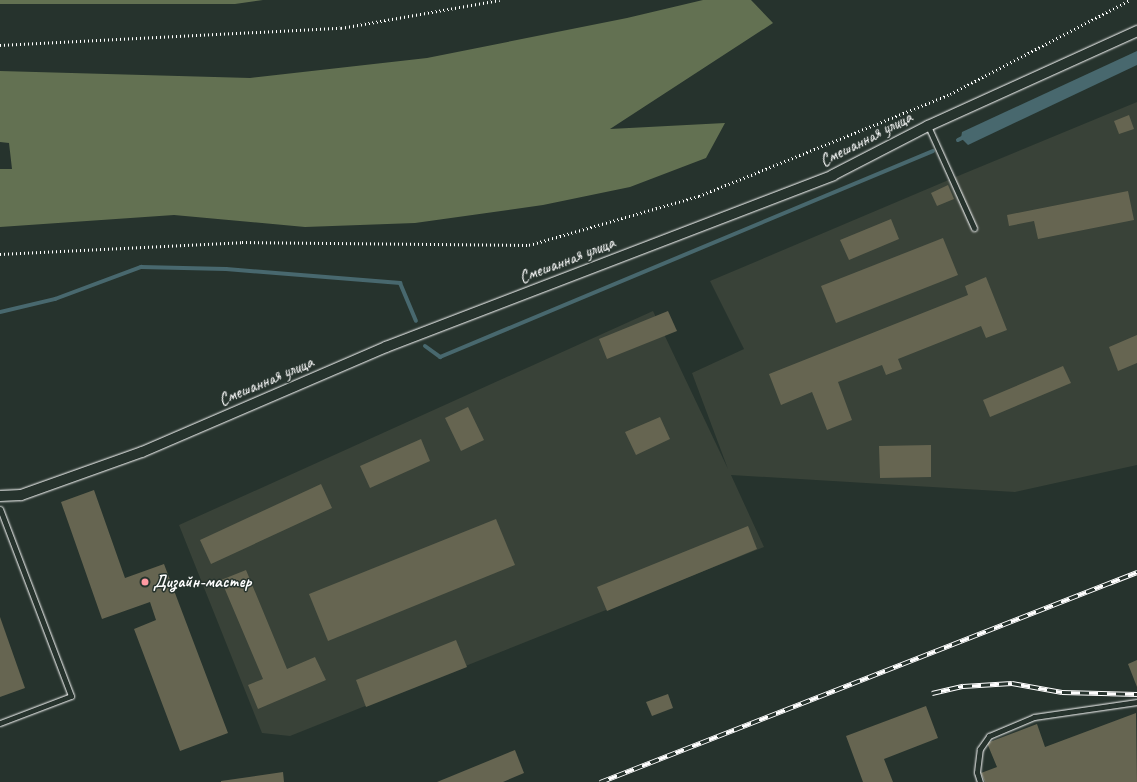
<!DOCTYPE html>
<meta charset="utf-8">
<style>
body{margin:0}
#map{position:relative;width:1137px;height:782px;overflow:hidden;background:#26332d;font-family:Caveat,sans-serif}
div>[style]{position:absolute}
.built>*{inset:0;background:#394238}
.green>*{inset:0;background:#637152}
.water>*{inset:0;background:#48686e}
.stream>*{height:4px;margin:-2px;padding:0 2px;transform-origin:2px;border-radius:2px;background:#48686e}
.building>*{inset:0;background:#666551}
.path>*{height:2.5px;margin-top:-1.25px;transform-origin:0;background:repeating-linear-gradient(90deg,#fff 0 1px,transparent 0 4px)}
.roads{filter:drop-shadow(0 0 1px #fff) drop-shadow(0 0 1px #fff)}
.lane>*{height:5px;margin:-2.5px;padding:0 2.5px;transform-origin:2.5px;border-radius:2.5px;background:#26332d}
.street>*{height:10px;margin:-5px;padding:0 5px;transform-origin:5px;border-radius:5px;background:#26332d}
.rail>*{height:4.5px;margin-top:-2.25px;transform-origin:0;background:repeating-linear-gradient(90deg,#26332d 0 9px,#fff 0 18px);box-sizing:border-box;border-block:1px solid #fff}
.dots>*{width:11px;height:11px;translate:-50% -50%;box-sizing:border-box;border:2px solid #26332d;border-radius:50%}
span{translate:-50% -50%;white-space:nowrap;text-align:center;line-height:1.15;-webkit-text-stroke:3px #26332d;paint-order:stroke}
.street-label{font-size:17px;color:#fff}
.poi-label{font-size:17px;color:#fff;font-weight:700}
.left{translate:0 -50%;text-align:left}
</style>
<div id="map">
<div class="built">
<i style="clip-path:polygon(1137px 102px,1137px 465px,1015px 492px,731px 475px,764px 547px,290px 736px,262px 733px,179px 525px,653px 311px,728px 469px,692px 373px,744px 349px,710px 281px,958px 176px)"></i>
</div>
<div class="green">
<i style="clip-path:polygon(0 0,263px 0,235px 4px,0 4px)"></i>
<i style="clip-path:polygon(703px 0,751px 0,773px 23px,610px 129px,725px 123px,706px 158px,630px 187px,543px 205px,415px 223px,305px 227px,174px 215px,0 227px,0 169px,12px 169px,9px 143px,0 142px,0 71px,250px 78px,427px 58px,627px 18px)"></i>
</div>
<div class="water">
<i style="clip-path:polygon(1137px 51px,1137px 65px,968px 145px,961px 138px,962px 132px)"></i>
</div>
<div class="stream">
<i style="left:958px;top:140px;width:9px;rotate:-27deg"></i>
<i style="left:0;top:312px;width:57px;rotate:-13.3deg"></i>
<i style="left:55px;top:299px;width:92px;rotate:-20.4deg"></i>
<i style="left:141px;top:267px;width:85px;rotate:1.3deg"></i>
<i style="left:226px;top:269px;width:175px;rotate:4.6deg"></i>
<i style="left:400px;top:283px;width:41px;rotate:67.2deg"></i>
<i style="left:425px;top:346px;width:19px;rotate:36deg"></i>
<i style="left:440px;top:357px;width:534px;rotate:-22.68deg"></i>
</div>
<div class="building">
<i style="clip-path:polygon(1129px 115px,1134px 129px,1119px 134px,1114px 121px)"></i>
<i style="clip-path:polygon(948px 185px,954px 199px,937px 206px,931px 193px)"></i>
<i style="clip-path:polygon(1128px 191px,1134px 220px,1038px 239px,1034px 221px,1009px 226px,1007px 215px)"></i>
<i style="clip-path:polygon(891px 219px,899px 239px,849px 260px,840px 240px)"></i>
<i style="clip-path:polygon(943px 238px,958px 275px,836px 323px,821px 286px)"></i>
<i style="clip-path:polygon(986px 277px,1007px 330px,986px 338px,981px 326px,898px 359px,902px 369px,886px 375px,882px 365px,838px 382px,852px 420px,827px 430px,812px 392px,781px 405px,769px 374px,968px 295px,965px 286px)"></i>
<i style="clip-path:polygon(668px 311px,677px 331px,607px 359px,599px 339px)"></i>
<i style="clip-path:polygon(1137px 335px,1137px 363px,1118px 371px,1109px 347px)"></i>
<i style="clip-path:polygon(1063px 366px,1071px 383px,990px 417px,983px 400px)"></i>
<i style="clip-path:polygon(468px 407px,484px 440px,461px 451px,445px 418px)"></i>
<i style="clip-path:polygon(660px 417px,670px 439px,636px 455px,625px 432px)"></i>
<i style="clip-path:polygon(421px 439px,430px 461px,370px 488px,360px 466px)"></i>
<i style="clip-path:polygon(931px 445px,931px 477px,880px 478px,879px 446px)"></i>
<i style="clip-path:polygon(321px 484px,332px 508px,211px 564px,200px 540px)"></i>
<i style="clip-path:polygon(94px 490px,125px 578px,164px 564px,228px 733px,180px 751px,134px 629px,156px 620px,150px 602px,102px 619px,61px 502px)"></i>
<i style="clip-path:polygon(496px 519px,515px 565px,328px 641px,309px 594px)"></i>
<i style="clip-path:polygon(748px 526px,757px 549px,607px 611px,597px 587px)"></i>
<i style="clip-path:polygon(246px 570px,287px 669px,315px 657px,326px 680px,258px 709px,248px 685px,263px 679px,221px 580px)"></i>
<i style="clip-path:polygon(0 617px,25px 688px,0 697px)"></i>
<i style="clip-path:polygon(456px 640px,467px 667px,366px 707px,356px 680px)"></i>
<i style="clip-path:polygon(1137px 660px,1137px 687px,1128px 664px)"></i>
<i style="clip-path:polygon(668px 694px,673px 708px,652px 716px,646px 702px)"></i>
<i style="clip-path:polygon(926px 706px,938px 738px,884px 759px,893px 782px,863px 782px,846px 736px)"></i>
<i style="clip-path:polygon(1136px 713px,1137px 782px,985px 782px,981px 773px,997px 767px,987px 743px,1037px 724px,1045px 747px)"></i>
<i style="clip-path:polygon(515px 750px,524px 773px,503px 782px,437px 782px)"></i>
<i style="clip-path:polygon(283px 772px,284px 782px,221px 782px,221px 781px)"></i>
</div>
<div class="path">
<i style="left:0;top:45px;width:341px;rotate:-2.9deg"></i>
<i style="left:341px;top:28px;width:161px;rotate:-10deg"></i>
<i style="left:0;top:254px;width:242px;rotate:-2.8deg"></i>
<i style="left:242px;top:242px;width:287px;rotate:0.6deg"></i>
<i style="left:529px;top:245px;width:177px;rotate:-16.1deg"></i>
<i style="left:699px;top:196px;width:271px;rotate:-22.1deg"></i>
<i style="left:950px;top:94px;width:203px;rotate:-27.6deg"></i>
</div>
<div class="roads">
<div class="lane">
<i style="left:928px;top:126px;width:112px;rotate:65.7deg"></i>
<i style="left:0;top:509px;width:200px;rotate:69.2deg"></i>
<i style="left:71px;top:696px;width:76px;rotate:159.2deg"></i>
<i style="left:980px;top:782px;width:10px;rotate:-107deg"></i>
<i style="left:977px;top:772px;width:23px;rotate:-83deg"></i>
<i style="left:980px;top:749px;width:16px;rotate:-55deg"></i>
<i style="left:989px;top:736px;width:49px;rotate:-22.9deg"></i>
<i style="left:1034px;top:717px;width:104px;rotate:-8.3deg"></i>
</div>
<div class="street">
<i style="left:0;top:496px;width:21px;rotate:-3deg"></i>
<i style="left:21px;top:495px;width:128px;rotate:-19.6deg"></i>
<i style="left:142px;top:452px;width:266px;rotate:-23.3deg"></i>
<i style="left:386px;top:347px;width:479px;rotate:-21deg"></i>
<i style="left:833px;top:175px;width:107px;rotate:-27.3deg"></i>
<i style="left:928px;top:126px;width:230px;rotate:-24.4deg"></i>
</div>
</div>
<div class="rail">
<i style="left:932px;top:693px;width:32px;rotate:-13deg"></i>
<i style="left:963px;top:686px;width:49px;rotate:-3.5deg"></i>
<i style="left:1012px;top:683px;width:51px;rotate:10.2deg"></i>
<i style="left:1062px;top:692px;width:75px;rotate:1.5deg"></i>
<i style="left:600px;top:782px;width:577px;rotate:-21.36deg"></i>
</div>
<div class="dots">
<i style="left:145px;top:582px;background:#ff9aa2"></i>
</div>
<div class="street-label">
<span style="left:866px;top:139px;rotate:-27deg">Смешанная улица</span>
<span style="left:567px;top:260px;rotate:-21deg">Смешанная улица</span>
<span style="left:266px;top:381px;rotate:-23deg">Смешанная улица</span>
</div>
<div class="poi-label">
<span class="left" style="left:153px;top:582px">Дизайн-мастер</span>
</div>
</div>
